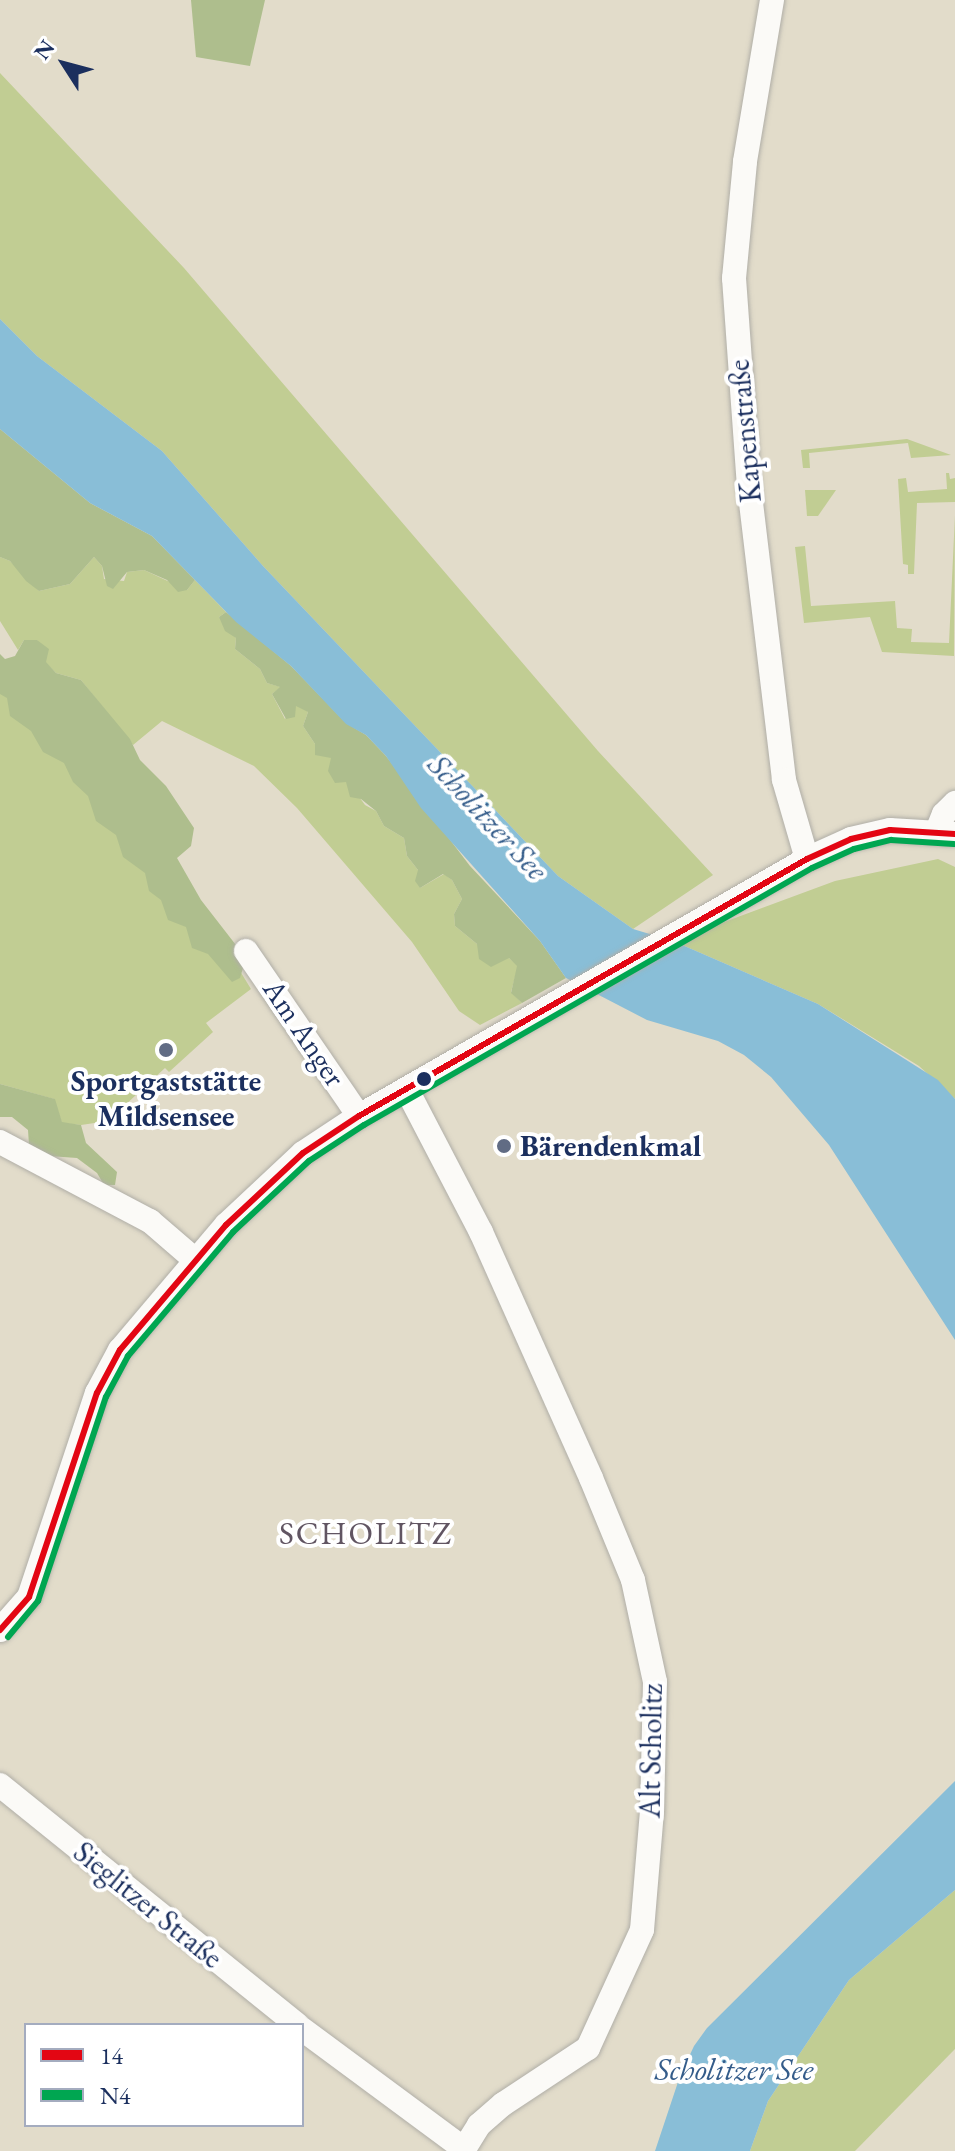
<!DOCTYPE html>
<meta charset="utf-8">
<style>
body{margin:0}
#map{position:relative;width:955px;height:2151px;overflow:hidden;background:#e2dcca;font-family:"EB Garamond",serif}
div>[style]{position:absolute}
.green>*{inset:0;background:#c1cd93}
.forest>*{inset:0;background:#aebe8d}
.water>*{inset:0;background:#89bed7}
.roads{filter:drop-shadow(0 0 2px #b0aea7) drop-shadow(0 0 2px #b0aea7)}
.minor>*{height:24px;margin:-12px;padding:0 12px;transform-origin:12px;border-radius:12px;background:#fbfaf7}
.bus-1>*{height:6px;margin:-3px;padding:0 3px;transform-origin:3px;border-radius:3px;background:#e30613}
.bus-2>*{height:6px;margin:-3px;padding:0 3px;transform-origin:3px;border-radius:3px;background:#00a651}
.dots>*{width:22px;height:22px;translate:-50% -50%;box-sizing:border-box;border:4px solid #fff;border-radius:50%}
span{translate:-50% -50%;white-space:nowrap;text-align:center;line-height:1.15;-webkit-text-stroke:8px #fff;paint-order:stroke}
.street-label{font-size:30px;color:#1b2f5e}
.poi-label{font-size:30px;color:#1b2f5e;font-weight:700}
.left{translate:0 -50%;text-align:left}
.water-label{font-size:32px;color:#345c8a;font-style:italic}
.neighbourhood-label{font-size:32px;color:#615562;letter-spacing:2px}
.legend{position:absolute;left:24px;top:2023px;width:280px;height:104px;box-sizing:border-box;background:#fff;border:2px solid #a4acbf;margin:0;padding:10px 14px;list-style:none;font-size:24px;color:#1b2f5e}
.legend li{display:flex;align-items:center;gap:16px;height:40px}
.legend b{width:40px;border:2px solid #a4acbf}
.north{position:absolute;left:24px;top:24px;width:80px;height:80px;-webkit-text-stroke:6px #fff;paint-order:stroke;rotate:306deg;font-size:22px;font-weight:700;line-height:32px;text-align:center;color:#1b2f5e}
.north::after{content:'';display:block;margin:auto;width:28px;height:36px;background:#1b2f5e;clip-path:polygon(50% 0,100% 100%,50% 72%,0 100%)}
</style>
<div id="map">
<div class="green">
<i style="clip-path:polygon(0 73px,184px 268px,598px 751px,713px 875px,633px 929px,558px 876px,263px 566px,162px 451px,37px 356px,0 319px)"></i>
<i style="clip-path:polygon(907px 439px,951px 455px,911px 458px,908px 443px,809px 453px,810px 468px,803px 468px,801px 450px)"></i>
<i style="clip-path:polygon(946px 473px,949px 473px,950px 479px,955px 478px,955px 502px,917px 503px,914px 574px,908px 574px,908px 565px,903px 564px,898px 479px,906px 478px,908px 492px,947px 489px)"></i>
<i style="clip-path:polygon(836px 490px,818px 516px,807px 516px,805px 490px)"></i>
<i style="clip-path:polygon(955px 515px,954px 656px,882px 652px,870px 617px,804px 623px,795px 547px,805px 546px,811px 606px,895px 601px,897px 628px,912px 629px,911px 642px,949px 643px)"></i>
<i style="clip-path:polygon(0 557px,10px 561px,39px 591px,70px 584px,94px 557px,102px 566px,104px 579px,124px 581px,127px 572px,144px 570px,187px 590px,195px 580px,226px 612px,219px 617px,236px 638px,235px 649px,260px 669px,267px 683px,281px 687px,272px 694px,285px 719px,296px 706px,303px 706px,308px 712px,303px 726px,315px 744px,331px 758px,365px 805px,376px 811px,384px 826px,404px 838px,407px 856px,418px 870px,420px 888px,444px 874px,452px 880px,462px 899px,454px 914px,455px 926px,477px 944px,509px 958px,518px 966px,511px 992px,522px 1003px,480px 1025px,459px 1011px,412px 942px,297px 808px,254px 766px,162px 721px,133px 745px,81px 680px,56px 673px,45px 662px,37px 640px,24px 640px,18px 650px,0 621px)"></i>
<i style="clip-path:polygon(0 665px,232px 958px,251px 989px,206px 1023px,213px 1032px,169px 1072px,165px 1068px,108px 1121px,81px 1125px,62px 1123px,54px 1099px,0 1084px)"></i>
<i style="clip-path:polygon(938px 859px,955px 867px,955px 1099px,919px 1066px,818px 1004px,673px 941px,835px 881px)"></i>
<i style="clip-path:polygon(955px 1890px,955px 2049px,855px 2151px,750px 2151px,768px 2101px,849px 1980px)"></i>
</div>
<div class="forest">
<i style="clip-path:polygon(191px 0,265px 0,250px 66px,196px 57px)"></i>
<i style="clip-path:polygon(0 429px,90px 503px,152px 536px,195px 580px,187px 590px,178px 592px,167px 580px,144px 570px,127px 572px,113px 589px,107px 586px,102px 566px,94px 557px,70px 584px,39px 591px,26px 581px,10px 561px,0 557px)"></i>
<i style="clip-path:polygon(226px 612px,291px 666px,346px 723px,366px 735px,386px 756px,470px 866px,540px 941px,566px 978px,522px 1003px,511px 993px,517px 966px,509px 958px,491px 967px,479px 959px,477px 944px,455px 926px,454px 914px,462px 899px,452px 880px,443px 874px,420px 888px,415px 881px,418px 870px,407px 856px,404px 838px,384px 826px,376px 811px,361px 799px,350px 797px,346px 782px,335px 783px,328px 771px,331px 758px,315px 755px,315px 744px,303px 726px,308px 712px,296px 706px,295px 717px,286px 719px,272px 694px,280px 687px,267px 683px,260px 669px,235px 649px,236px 638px,225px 631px,219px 617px)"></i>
<i style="clip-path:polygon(24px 640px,37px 640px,49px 649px,46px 662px,56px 673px,81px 680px,130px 739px,140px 760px,166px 786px,194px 828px,191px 846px,177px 858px,201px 900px,246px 958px,240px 978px,232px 982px,208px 954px,192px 948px,186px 927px,168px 920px,161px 900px,149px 891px,145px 873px,123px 857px,116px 835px,96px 821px,88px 796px,73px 782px,64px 763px,43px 752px,31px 731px,10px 716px,7px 698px,0 694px,0 654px,5px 659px,15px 656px)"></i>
<i style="clip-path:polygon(0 1084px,55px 1099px,62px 1122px,81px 1125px,86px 1143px,117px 1172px,115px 1185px,104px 1185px,97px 1173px,77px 1158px,49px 1156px,29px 1145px,28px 1130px,12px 1117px,0 1117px)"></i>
</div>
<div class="water">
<i style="clip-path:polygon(0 319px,37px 356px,162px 451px,263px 566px,558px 876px,633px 929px,673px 941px,818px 1004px,938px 1080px,955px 1099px,955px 1340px,829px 1145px,771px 1077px,744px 1055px,718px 1041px,647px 1020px,566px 978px,540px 941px,421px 808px,386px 756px,366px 735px,346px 724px,291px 666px,236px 622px,152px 536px,90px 503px,0 429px)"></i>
<i style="clip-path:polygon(955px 1781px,955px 1890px,849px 1980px,768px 2101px,750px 2151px,655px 2151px,680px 2076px,694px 2046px,707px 2028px)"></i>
</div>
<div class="roads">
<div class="minor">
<i style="left:772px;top:0;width:164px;rotate:99.5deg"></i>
<i style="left:745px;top:162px;width:117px;rotate:95.4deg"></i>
<i style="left:734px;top:278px;width:209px;rotate:85.9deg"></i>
<i style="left:749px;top:486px;width:296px;rotate:83.2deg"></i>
<i style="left:784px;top:780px;width:82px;rotate:73.8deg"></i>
<i style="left:937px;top:831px;width:18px;rotate:-68deg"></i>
<i style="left:944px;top:814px;width:16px;rotate:-45deg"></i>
<i style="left:246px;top:951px;width:200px;rotate:55.6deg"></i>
<i style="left:407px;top:1090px;width:160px;rotate:62.5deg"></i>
<i style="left:481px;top:1232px;width:269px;rotate:65.9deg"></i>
<i style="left:591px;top:1478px;width:110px;rotate:67.6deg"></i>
<i style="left:633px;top:1580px;width:104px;rotate:77.8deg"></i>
<i style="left:655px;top:1682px;width:129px;rotate:91.3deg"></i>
<i style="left:652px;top:1811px;width:119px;rotate:94.8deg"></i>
<i style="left:642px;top:1930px;width:130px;rotate:114.6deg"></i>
<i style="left:588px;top:2048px;width:102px;rotate:146.6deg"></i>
<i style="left:503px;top:2104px;width:32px;rotate:139deg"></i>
<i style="left:479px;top:2125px;width:31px;rotate:122deg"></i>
<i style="left:0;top:1142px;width:170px;rotate:27.8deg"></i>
<i style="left:150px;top:1221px;width:58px;rotate:40.8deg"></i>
<i style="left:0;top:1630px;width:44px;rotate:-48.7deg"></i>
<i style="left:29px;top:1597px;width:215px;rotate:-71.6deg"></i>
<i style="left:97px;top:1393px;width:49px;rotate:-61.9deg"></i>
<i style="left:120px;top:1350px;width:164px;rotate:-49.7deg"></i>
<i style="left:226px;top:1225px;width:105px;rotate:-43.1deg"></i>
<i style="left:303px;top:1153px;width:67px;rotate:-33.5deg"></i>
<i style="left:359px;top:1116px;width:516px;rotate:-29.84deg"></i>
<i style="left:807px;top:859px;width:48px;rotate:-24.4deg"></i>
<i style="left:851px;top:839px;width:40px;rotate:-13deg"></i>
<i style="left:890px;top:830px;width:65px;rotate:3.5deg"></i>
<i style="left:0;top:1785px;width:382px;rotate:38.9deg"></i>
<i style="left:302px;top:2029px;width:202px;rotate:36.5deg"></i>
</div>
</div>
<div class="bus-1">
<i style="left:0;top:1630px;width:44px;rotate:-48.7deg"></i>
<i style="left:29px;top:1597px;width:215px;rotate:-71.6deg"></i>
<i style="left:97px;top:1393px;width:49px;rotate:-61.9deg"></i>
<i style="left:120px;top:1350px;width:164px;rotate:-49.7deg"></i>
<i style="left:226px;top:1225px;width:105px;rotate:-43.1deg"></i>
<i style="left:303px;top:1153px;width:67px;rotate:-33.5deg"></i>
<i style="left:359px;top:1116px;width:516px;rotate:-29.84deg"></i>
<i style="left:807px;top:859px;width:48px;rotate:-24.4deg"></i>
<i style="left:851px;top:839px;width:40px;rotate:-13deg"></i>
<i style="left:890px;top:830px;width:65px;rotate:3.5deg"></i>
</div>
<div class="bus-2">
<i style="left:8px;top:1637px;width:47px;rotate:-50.2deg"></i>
<i style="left:38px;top:1601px;width:215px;rotate:-71.6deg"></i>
<i style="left:106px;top:1397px;width:47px;rotate:-61.8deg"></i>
<i style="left:128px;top:1356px;width:162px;rotate:-49.7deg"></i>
<i style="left:233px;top:1232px;width:104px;rotate:-43.1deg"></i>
<i style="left:309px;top:1161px;width:66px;rotate:-33.2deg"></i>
<i style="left:364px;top:1125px;width:516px;rotate:-29.84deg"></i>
<i style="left:812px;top:868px;width:46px;rotate:-24.3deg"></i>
<i style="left:854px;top:849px;width:38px;rotate:-14deg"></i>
<i style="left:891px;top:840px;width:63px;rotate:3.6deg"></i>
</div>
<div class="dots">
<i style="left:166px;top:1050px;background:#616c84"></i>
<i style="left:424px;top:1079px;background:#1b2f5e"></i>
<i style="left:504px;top:1146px;background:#616c84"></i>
</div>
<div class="street-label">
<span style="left:745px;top:431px;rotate:-95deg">Kapenstraße</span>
<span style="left:304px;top:1033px;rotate:56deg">Am Anger</span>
<span style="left:651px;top:1751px;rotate:-89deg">Alt Scholitz</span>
<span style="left:148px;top:1905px;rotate:39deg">Sieglitzer Straße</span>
</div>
<div class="poi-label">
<span style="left:166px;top:1098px">Sportgaststätte<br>Mildsensee</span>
<span class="left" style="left:520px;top:1146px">Bärendenkmal</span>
</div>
<div class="water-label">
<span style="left:488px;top:817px;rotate:47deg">Scholitzer See</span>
<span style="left:734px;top:2069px">Scholitzer See</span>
</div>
<div class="neighbourhood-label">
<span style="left:366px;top:1533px">SCHOLITZ</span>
</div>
<ul class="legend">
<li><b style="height:10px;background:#e30613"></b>14</li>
<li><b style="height:10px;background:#00a651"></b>N4</li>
</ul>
<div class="north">N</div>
</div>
